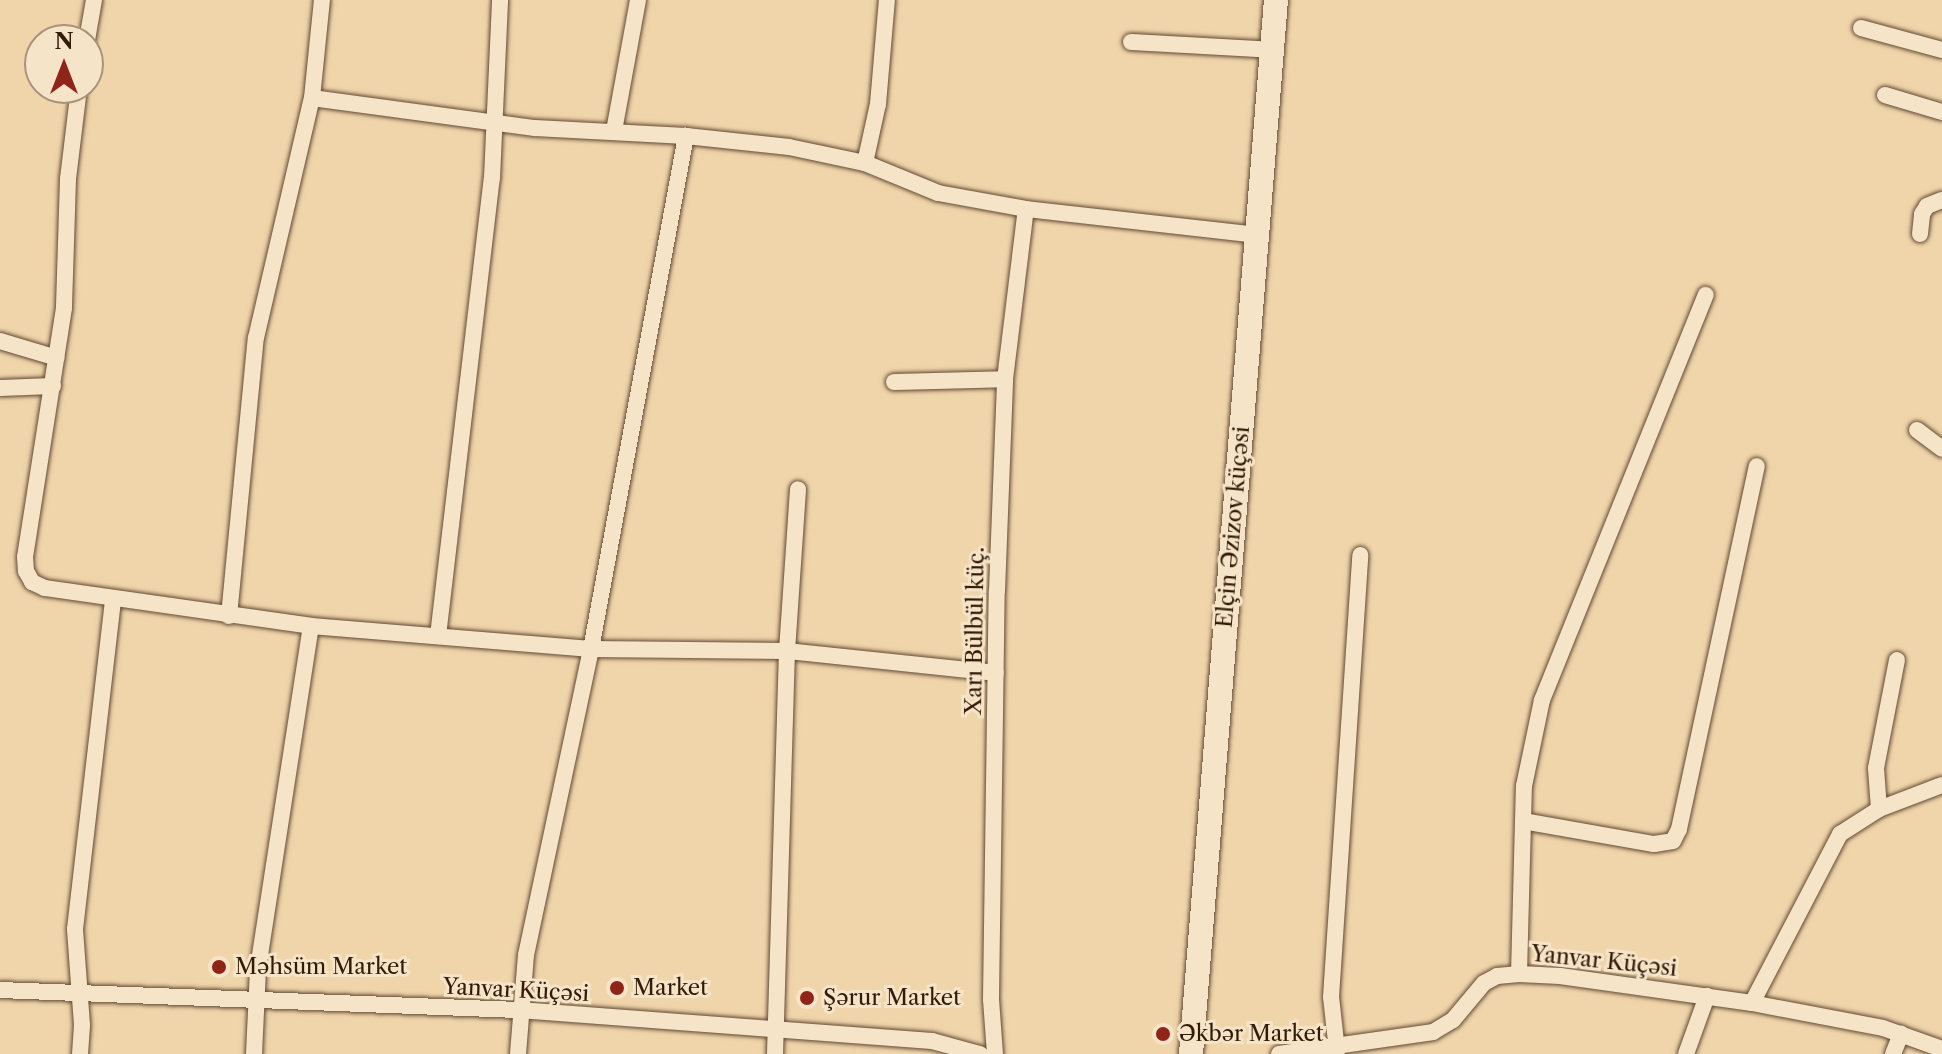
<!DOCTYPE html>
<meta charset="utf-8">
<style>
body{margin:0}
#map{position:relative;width:1942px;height:1054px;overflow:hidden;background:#f0d5ab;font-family:"Libre Caslon Text",serif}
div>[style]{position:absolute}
.roads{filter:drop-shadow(0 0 2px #624932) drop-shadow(0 0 2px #624932)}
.street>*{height:16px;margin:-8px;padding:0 8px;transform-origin:8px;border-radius:8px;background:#f5e4c8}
.secondary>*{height:24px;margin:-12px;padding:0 12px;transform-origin:12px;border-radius:12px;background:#f5e4c8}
.dots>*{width:22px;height:22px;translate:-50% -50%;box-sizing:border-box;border:4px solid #f5e4c8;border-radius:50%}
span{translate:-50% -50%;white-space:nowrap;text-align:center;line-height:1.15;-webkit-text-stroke:6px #f5e4c8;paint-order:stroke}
.street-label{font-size:22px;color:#331a09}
.poi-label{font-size:22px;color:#331a09}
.left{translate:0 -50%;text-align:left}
.north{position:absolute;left:24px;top:24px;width:80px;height:80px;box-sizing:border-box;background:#f5e4c8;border:2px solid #a7937c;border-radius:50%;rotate:0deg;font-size:22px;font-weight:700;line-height:32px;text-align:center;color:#331a09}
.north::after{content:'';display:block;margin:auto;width:28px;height:36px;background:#8f2418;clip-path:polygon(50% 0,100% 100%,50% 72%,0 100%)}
</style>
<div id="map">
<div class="roads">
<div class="street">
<i style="left:1861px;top:28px;width:84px;rotate:15.2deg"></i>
<i style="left:87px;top:40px;width:41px;rotate:-80.1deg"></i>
<i style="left:1131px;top:42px;width:141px;rotate:3.2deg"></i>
<i style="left:79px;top:88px;width:92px;rotate:96.9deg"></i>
<i style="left:68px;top:179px;width:129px;rotate:91.8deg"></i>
<i style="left:64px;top:308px;width:252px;rotate:98.9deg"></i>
<i style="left:25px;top:557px;width:14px;rotate:86deg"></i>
<i style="left:26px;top:571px;width:13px;rotate:61deg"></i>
<i style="left:32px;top:582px;width:14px;rotate:25deg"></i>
<i style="left:45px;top:588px;width:269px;rotate:8.1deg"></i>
<i style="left:311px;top:626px;width:281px;rotate:4.7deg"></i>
<i style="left:591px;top:649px;width:196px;rotate:0.6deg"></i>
<i style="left:787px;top:651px;width:210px;rotate:6deg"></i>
<i style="left:1885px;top:95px;width:59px;rotate:16.6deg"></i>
<i style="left:312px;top:98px;width:225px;rotate:7.7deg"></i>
<i style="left:535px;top:128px;width:151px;rotate:3deg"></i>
<i style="left:686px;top:136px;width:104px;rotate:6.1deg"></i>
<i style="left:789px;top:147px;width:78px;rotate:11.9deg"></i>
<i style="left:865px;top:163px;width:79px;rotate:22.3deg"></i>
<i style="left:938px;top:193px;width:89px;rotate:10.3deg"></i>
<i style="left:1026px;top:209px;width:232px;rotate:6.4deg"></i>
<i style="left:614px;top:131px;width:133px;rotate:-79.6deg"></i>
<i style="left:865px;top:163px;width:60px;rotate:-77.6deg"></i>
<i style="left:878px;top:104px;width:104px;rotate:-85.1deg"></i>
<i style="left:1920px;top:234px;width:20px;rotate:-84deg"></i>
<i style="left:1922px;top:214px;width:9px;rotate:-58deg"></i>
<i style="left:1927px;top:206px;width:16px;rotate:-22deg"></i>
<i style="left:0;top:341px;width:59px;rotate:16.6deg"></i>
<i style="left:894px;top:382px;width:111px;rotate:-1.5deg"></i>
<i style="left:0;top:388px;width:53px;rotate:-2.2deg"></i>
<i style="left:1917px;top:430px;width:31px;rotate:37deg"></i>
<i style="left:229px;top:616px;width:279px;rotate:-84.5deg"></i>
<i style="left:256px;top:338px;width:246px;rotate:-76.9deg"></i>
<i style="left:312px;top:98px;width:99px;rotate:-84.2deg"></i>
<i style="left:438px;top:636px;width:461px;rotate:-83.3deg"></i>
<i style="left:492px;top:178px;width:178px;rotate:-87.4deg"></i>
<i style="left:1879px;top:809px;width:41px;rotate:-94.2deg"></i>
<i style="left:1876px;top:768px;width:110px;rotate:-79deg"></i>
<i style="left:1523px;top:821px;width:133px;rotate:10deg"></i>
<i style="left:1654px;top:844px;width:19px;rotate:-9deg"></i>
<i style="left:1673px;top:841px;width:13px;rotate:-63deg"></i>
<i style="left:1679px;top:829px;width:371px;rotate:-77.9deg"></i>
<i style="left:1519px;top:974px;width:188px;rotate:-88.5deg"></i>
<i style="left:1524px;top:786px;width:88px;rotate:-78.2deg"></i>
<i style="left:1542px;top:700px;width:437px;rotate:-68deg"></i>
<i style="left:0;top:990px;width:519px;rotate:2.21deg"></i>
<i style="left:519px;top:1010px;width:414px;rotate:4.3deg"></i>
<i style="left:932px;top:1041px;width:50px;rotate:15.2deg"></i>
<i style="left:1752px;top:1003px;width:191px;rotate:-62.5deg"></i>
<i style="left:1840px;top:834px;width:46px;rotate:-32.7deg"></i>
<i style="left:1879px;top:809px;width:67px;rotate:-20.9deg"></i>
<i style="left:1337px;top:1051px;width:54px;rotate:-96.3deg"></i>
<i style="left:1331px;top:997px;width:443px;rotate:-86.2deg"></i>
<i style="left:80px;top:1054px;width:29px;rotate:-86deg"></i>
<i style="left:82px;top:1025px;width:96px;rotate:-94.2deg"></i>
<i style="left:75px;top:929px;width:332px;rotate:-83.4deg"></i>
<i style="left:254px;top:1054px;width:86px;rotate:-87.3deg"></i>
<i style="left:258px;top:968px;width:346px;rotate:-81.2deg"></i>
<i style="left:518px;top:1054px;width:99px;rotate:-85.4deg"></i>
<i style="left:526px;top:955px;width:313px;rotate:-78deg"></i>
<i style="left:591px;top:649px;width:522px;rotate:-79.51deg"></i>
<i style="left:775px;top:1054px;width:403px;rotate:-88.3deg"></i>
<i style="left:787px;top:651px;width:162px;rotate:-86.1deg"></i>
<i style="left:995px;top:1054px;width:55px;rotate:-94.2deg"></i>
<i style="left:991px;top:999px;width:408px;rotate:-89.2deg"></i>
<i style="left:997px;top:591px;width:212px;rotate:-87.8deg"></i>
<i style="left:1005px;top:379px;width:171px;rotate:-83deg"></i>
<i style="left:1279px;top:1054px;width:156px;rotate:-8.1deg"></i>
<i style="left:1433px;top:1032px;width:23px;rotate:-31deg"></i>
<i style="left:1453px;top:1020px;width:48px;rotate:-50deg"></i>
<i style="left:1484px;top:983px;width:15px;rotate:-28deg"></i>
<i style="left:1497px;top:976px;width:22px;rotate:-5deg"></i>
<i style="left:1519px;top:974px;width:41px;rotate:2.8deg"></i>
<i style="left:1560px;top:976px;width:194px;rotate:8deg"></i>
<i style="left:1752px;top:1003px;width:133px;rotate:10.8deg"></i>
<i style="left:1883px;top:1028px;width:63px;rotate:19.6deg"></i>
<i style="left:1686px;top:1054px;width:62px;rotate:-70.1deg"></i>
<i style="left:1893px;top:1054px;width:22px;rotate:-68deg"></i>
</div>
<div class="secondary">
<i style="left:1191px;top:1054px;width:1057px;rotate:-85.39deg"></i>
</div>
</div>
<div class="dots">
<i style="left:219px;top:967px;background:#8f2418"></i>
<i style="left:617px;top:988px;background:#8f2418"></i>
<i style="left:807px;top:998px;background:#8f2418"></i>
<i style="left:1163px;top:1034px;background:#8f2418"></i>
</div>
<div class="street-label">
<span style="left:1233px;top:527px;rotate:-85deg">Elçin Əzizov küçəsi</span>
<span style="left:975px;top:631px;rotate:-89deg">Xarı Bülbül küç.</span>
<span style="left:1604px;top:961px;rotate:6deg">Yanvar Küçəsi</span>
<span style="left:516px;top:990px;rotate:3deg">Yanvar Küçəsi</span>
</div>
<div class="poi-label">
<span class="left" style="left:235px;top:967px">Məhsüm Market</span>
<span class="left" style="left:633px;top:988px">Market</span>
<span class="left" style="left:823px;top:998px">Şərur Market</span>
<span class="left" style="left:1179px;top:1034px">Əkbər Market</span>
</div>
<div class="north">N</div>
</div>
